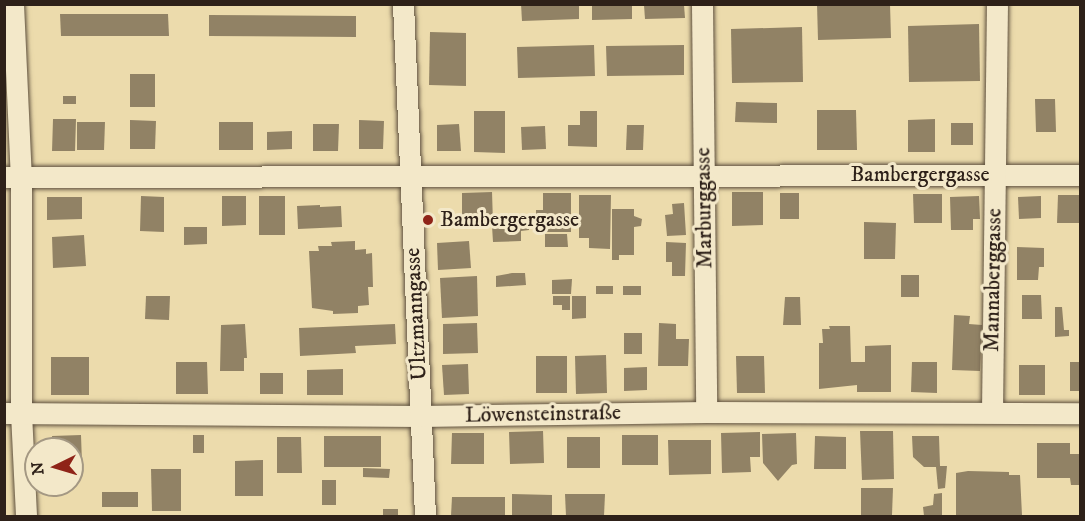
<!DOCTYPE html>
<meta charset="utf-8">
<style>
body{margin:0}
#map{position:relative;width:1085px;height:521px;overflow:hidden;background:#ecdbac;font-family:"IM FELL DW Pica",serif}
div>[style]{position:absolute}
.building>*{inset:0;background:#918265}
.roads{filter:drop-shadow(0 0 2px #5e503e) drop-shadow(0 0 2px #5e503e)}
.minor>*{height:21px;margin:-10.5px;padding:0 10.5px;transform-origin:10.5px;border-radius:10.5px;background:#f3e8c9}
.dots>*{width:16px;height:16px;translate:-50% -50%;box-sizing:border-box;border:3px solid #f3e8c9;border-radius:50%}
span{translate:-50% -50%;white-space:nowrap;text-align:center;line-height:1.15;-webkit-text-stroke:6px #f3e8c9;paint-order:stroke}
.street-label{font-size:22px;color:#2e2119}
.poi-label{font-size:22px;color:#2e2119}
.left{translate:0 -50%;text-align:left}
.frame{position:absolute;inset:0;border:6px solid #2e2119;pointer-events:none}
.north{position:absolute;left:24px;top:437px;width:60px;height:60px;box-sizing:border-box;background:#f3e8c9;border:2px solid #a49883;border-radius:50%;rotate:265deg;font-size:16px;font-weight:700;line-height:24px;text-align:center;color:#2e2119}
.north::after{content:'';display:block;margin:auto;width:21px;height:27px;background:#8f2418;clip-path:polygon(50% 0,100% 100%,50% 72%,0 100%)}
</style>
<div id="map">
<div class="building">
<i style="clip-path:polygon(521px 4px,579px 4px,579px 19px,522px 21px)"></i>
<i style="clip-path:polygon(592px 4px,632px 4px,632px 19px,592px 20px)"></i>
<i style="clip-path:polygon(817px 4px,890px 4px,891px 38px,818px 40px)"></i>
<i style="clip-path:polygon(644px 5px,684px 5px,685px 18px,645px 19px)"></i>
<i style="clip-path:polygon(60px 14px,168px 14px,169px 36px,61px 36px)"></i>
<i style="clip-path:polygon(209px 15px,356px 16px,356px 37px,209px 36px)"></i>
<i style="clip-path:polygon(979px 24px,980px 81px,909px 82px,908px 26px)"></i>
<i style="clip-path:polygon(802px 27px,803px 82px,732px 83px,731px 29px)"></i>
<i style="clip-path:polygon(430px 32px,466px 33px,466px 86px,429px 85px)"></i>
<i style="clip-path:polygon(594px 45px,595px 76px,518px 78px,517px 47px)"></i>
<i style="clip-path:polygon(684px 45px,684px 75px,607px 76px,606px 46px)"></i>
<i style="clip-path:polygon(130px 74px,155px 74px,155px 107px,130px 107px)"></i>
<i style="clip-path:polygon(63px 96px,76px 96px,76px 104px,63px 104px)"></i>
<i style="clip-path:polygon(1035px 99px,1055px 99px,1056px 132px,1036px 132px)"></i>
<i style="clip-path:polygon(736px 102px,777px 103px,777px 123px,735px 122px)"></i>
<i style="clip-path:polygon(817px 110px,856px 110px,857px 150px,817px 150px)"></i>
<i style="clip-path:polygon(474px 111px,505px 111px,505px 153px,474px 152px)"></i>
<i style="clip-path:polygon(580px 111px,597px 111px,597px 147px,568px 146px,568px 125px,580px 125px)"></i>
<i style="clip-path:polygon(53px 119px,76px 119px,75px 151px,52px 151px)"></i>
<i style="clip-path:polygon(935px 119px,935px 152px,908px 152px,908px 120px)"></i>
<i style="clip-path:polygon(130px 120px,156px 121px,155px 149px,130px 149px)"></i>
<i style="clip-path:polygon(359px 120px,384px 121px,383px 149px,359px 149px)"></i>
<i style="clip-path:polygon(77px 122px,105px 122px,104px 150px,77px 150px)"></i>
<i style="clip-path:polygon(219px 122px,253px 122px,253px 150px,219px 150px)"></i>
<i style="clip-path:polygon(951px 123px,973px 123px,973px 145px,951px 145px)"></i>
<i style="clip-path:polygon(313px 124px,339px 124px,338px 151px,313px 151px)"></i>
<i style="clip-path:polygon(459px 124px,461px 151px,437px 151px,437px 125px)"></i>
<i style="clip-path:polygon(627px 125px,644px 125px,643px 150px,626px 150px)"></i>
<i style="clip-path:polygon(545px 126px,546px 149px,522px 150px,521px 127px)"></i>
<i style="clip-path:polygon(292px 131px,292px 149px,267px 150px,267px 132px)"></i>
<i style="clip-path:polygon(492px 192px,493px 223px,462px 223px,462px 193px)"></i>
<i style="clip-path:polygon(732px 192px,763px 192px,763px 225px,732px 226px)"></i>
<i style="clip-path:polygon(543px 193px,571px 193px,571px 232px,536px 232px,536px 210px,543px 210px)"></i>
<i style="clip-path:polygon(780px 193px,799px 193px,799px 219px,780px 219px)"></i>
<i style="clip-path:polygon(913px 194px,942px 194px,942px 223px,914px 223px)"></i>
<i style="clip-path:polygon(579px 195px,611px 195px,610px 249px,589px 248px,589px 238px,579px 238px)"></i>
<i style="clip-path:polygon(1058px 195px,1080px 195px,1080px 223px,1057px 223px)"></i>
<i style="clip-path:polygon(141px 196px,164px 197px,164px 232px,140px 231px)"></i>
<i style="clip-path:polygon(222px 196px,246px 196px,246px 225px,222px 226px)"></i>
<i style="clip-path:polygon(259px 196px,285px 196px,285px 235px,259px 235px)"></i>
<i style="clip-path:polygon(979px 196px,980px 219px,973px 219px,973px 230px,951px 230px,950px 197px)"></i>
<i style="clip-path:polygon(1041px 196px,1041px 218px,1019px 219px,1018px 197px)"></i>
<i style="clip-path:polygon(47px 197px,82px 197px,82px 219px,47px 220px)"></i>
<i style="clip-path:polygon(684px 203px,686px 235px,667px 236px,665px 215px,673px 214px,672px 204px)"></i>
<i style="clip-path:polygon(320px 205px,320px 207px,341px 206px,342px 227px,298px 229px,297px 206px)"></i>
<i style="clip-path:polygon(612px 209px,634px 209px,634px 216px,642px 219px,641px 226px,634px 227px,634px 255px,619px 255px,619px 260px,612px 260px)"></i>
<i style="clip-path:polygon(521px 217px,522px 225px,529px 225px,529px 230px,521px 231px,521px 241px,493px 242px,492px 226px,505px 225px,505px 219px)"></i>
<i style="clip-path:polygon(864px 222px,896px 223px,895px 259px,864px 259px)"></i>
<i style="clip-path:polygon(184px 227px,207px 227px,207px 244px,184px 245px)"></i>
<i style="clip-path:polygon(545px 234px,567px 234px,568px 247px,545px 247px)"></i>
<i style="clip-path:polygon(84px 235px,86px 266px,53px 268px,52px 237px)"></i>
<i style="clip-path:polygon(355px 241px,355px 250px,366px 249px,366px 254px,372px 253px,373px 287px,368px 287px,369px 305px,358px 306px,358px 313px,333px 314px,333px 311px,312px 308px,309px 251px,319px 251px,318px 246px,332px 246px,331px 242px)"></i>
<i style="clip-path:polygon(469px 241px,471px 268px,438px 270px,437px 243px)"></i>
<i style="clip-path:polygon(666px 242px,686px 243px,685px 276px,672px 276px,672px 262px,666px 262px)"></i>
<i style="clip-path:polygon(1017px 247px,1044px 248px,1044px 267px,1039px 267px,1038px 280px,1017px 280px)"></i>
<i style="clip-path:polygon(512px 273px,525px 273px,526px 285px,496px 287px,496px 276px)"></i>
<i style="clip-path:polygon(901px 275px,919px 275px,919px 297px,901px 297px)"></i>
<i style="clip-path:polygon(477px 276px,478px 316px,442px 318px,440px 278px)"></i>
<i style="clip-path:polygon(572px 279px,571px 294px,552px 294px,552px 280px)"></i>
<i style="clip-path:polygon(596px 286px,613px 286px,613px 294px,596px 294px)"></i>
<i style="clip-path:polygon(623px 286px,641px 286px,641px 295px,623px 295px)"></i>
<i style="clip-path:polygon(1022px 295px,1041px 295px,1042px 319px,1022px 319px)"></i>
<i style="clip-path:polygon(146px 296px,170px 296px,169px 320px,145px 319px)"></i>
<i style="clip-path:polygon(553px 296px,570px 296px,570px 310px,562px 310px,562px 305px,553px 305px)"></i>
<i style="clip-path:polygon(572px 296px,586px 296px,586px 318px,572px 319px)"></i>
<i style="clip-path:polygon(785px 297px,800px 297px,801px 325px,783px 325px)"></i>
<i style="clip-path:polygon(1055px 307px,1062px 307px,1064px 330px,1069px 330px,1069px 336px,1055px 337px)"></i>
<i style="clip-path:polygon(954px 315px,970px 316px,969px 324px,982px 325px,980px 371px,952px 370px)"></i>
<i style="clip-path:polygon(477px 323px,478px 353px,443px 354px,443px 324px)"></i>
<i style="clip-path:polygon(659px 323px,676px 324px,676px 339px,689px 339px,688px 366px,658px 366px)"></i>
<i style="clip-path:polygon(245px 324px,247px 358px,244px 358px,244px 371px,220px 371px,221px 325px)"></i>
<i style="clip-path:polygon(395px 324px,396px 344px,355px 346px,356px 353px,300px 356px,299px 328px)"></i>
<i style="clip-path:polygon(829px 326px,850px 326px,851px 362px,865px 362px,865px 346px,891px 345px,891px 392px,857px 392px,857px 385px,819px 389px,819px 343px,823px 343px,822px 329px,830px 329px)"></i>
<i style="clip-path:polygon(624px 333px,642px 333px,642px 354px,624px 354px)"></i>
<i style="clip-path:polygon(606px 355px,607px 393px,576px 394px,575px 356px)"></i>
<i style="clip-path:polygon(536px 356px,567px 356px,567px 393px,536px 393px)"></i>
<i style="clip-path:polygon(736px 356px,764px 356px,765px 393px,737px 393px)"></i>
<i style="clip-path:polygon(51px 357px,89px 357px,89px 395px,51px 395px)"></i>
<i style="clip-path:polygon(176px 362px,207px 362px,208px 394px,176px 394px)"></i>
<i style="clip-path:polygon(912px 362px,937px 362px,937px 393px,911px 392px)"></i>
<i style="clip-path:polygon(1070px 362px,1080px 362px,1080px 391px,1070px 391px)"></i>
<i style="clip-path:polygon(468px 364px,469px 394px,444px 395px,442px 365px)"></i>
<i style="clip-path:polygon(1019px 365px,1045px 365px,1045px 395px,1019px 395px)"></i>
<i style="clip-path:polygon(647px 367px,647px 390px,624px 391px,624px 368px)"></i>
<i style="clip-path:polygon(343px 369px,343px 395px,307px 395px,307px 370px)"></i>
<i style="clip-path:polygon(260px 373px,283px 373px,283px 394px,260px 394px)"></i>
<i style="clip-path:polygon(543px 431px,544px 463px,510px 464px,509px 432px)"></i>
<i style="clip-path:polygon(860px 431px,893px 431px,894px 479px,862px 480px)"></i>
<i style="clip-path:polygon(760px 432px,760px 457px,750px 457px,751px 472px,722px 473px,721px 433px)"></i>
<i style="clip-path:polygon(452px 433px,484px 433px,484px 464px,451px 464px)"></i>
<i style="clip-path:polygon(796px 433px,797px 464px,792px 465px,778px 481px,763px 463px,762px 434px)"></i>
<i style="clip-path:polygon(81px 435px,82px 463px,72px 463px,72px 449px,53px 449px,52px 436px)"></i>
<i style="clip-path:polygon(193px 435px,204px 435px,204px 453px,193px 453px)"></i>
<i style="clip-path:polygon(622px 435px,658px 435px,658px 465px,622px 465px)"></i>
<i style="clip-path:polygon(324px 436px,381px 436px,381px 467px,324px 467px)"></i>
<i style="clip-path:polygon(815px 436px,846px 437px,846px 469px,814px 469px)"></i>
<i style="clip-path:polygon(912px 436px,939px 436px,940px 466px,947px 466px,945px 488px,938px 489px,936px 467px,924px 467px,913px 457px)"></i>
<i style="clip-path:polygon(277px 437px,301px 437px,302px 473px,277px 473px)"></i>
<i style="clip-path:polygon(567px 437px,600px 437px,600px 468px,567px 468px)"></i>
<i style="clip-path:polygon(668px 440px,711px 440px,711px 474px,669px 475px)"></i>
<i style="clip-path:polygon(1037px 443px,1070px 443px,1070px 454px,1080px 454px,1080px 485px,1071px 485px,1070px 478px,1037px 478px)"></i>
<i style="clip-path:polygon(263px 460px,263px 496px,235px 496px,235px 461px)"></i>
<i style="clip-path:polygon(363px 468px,390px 469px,389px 478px,363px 477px)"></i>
<i style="clip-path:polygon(151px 469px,181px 469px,181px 511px,152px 511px)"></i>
<i style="clip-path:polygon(968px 471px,1009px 472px,1009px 475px,1020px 475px,1022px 515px,956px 516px,956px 473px)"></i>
<i style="clip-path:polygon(322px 480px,336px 480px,336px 505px,322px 505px)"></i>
<i style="clip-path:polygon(861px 488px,893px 488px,892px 515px,861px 515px)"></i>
<i style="clip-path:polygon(102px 492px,138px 492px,138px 507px,102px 507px)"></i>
<i style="clip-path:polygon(942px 493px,942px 516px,924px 516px,923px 507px,933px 505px,934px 494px)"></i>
<i style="clip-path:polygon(512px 494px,552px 495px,552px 516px,512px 516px)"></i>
<i style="clip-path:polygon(565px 494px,605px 494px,604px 516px,566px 516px)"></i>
<i style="clip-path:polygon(452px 497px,505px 497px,505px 516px,451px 516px)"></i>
<i style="clip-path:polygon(383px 509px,398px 509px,398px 516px,383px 516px)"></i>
</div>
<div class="roads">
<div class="minor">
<i style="left:13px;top:4px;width:173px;rotate:87.4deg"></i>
<i style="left:21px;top:177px;width:236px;rotate:90deg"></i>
<i style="left:21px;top:413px;width:103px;rotate:87.2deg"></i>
<i style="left:403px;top:4px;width:512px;rotate:87.54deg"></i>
<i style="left:702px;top:4px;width:408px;rotate:89.4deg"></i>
<i style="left:4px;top:177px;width:1076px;rotate:-0.11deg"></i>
<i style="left:992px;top:412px;width:408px;rotate:-89.3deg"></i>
<i style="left:4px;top:413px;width:416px;rotate:0.4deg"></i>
<i style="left:420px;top:416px;width:286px;rotate:-0.8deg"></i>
<i style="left:706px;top:412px;width:374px;rotate:0.2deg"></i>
</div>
</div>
<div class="dots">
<i style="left:428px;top:220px;background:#8f2418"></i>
</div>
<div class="street-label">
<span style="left:920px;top:175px">Bambergergasse</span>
<span style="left:704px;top:208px;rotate:-91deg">Marburggasse</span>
<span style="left:993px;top:280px;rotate:-89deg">Mannaberggasse</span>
<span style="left:416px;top:314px;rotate:-93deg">Ultzmanngasse</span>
<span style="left:543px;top:414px;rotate:-1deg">Löwensteinstraße</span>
</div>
<div class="poi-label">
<span class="left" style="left:440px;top:220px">Bambergergasse</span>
</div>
<div class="frame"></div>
<div class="north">N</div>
</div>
